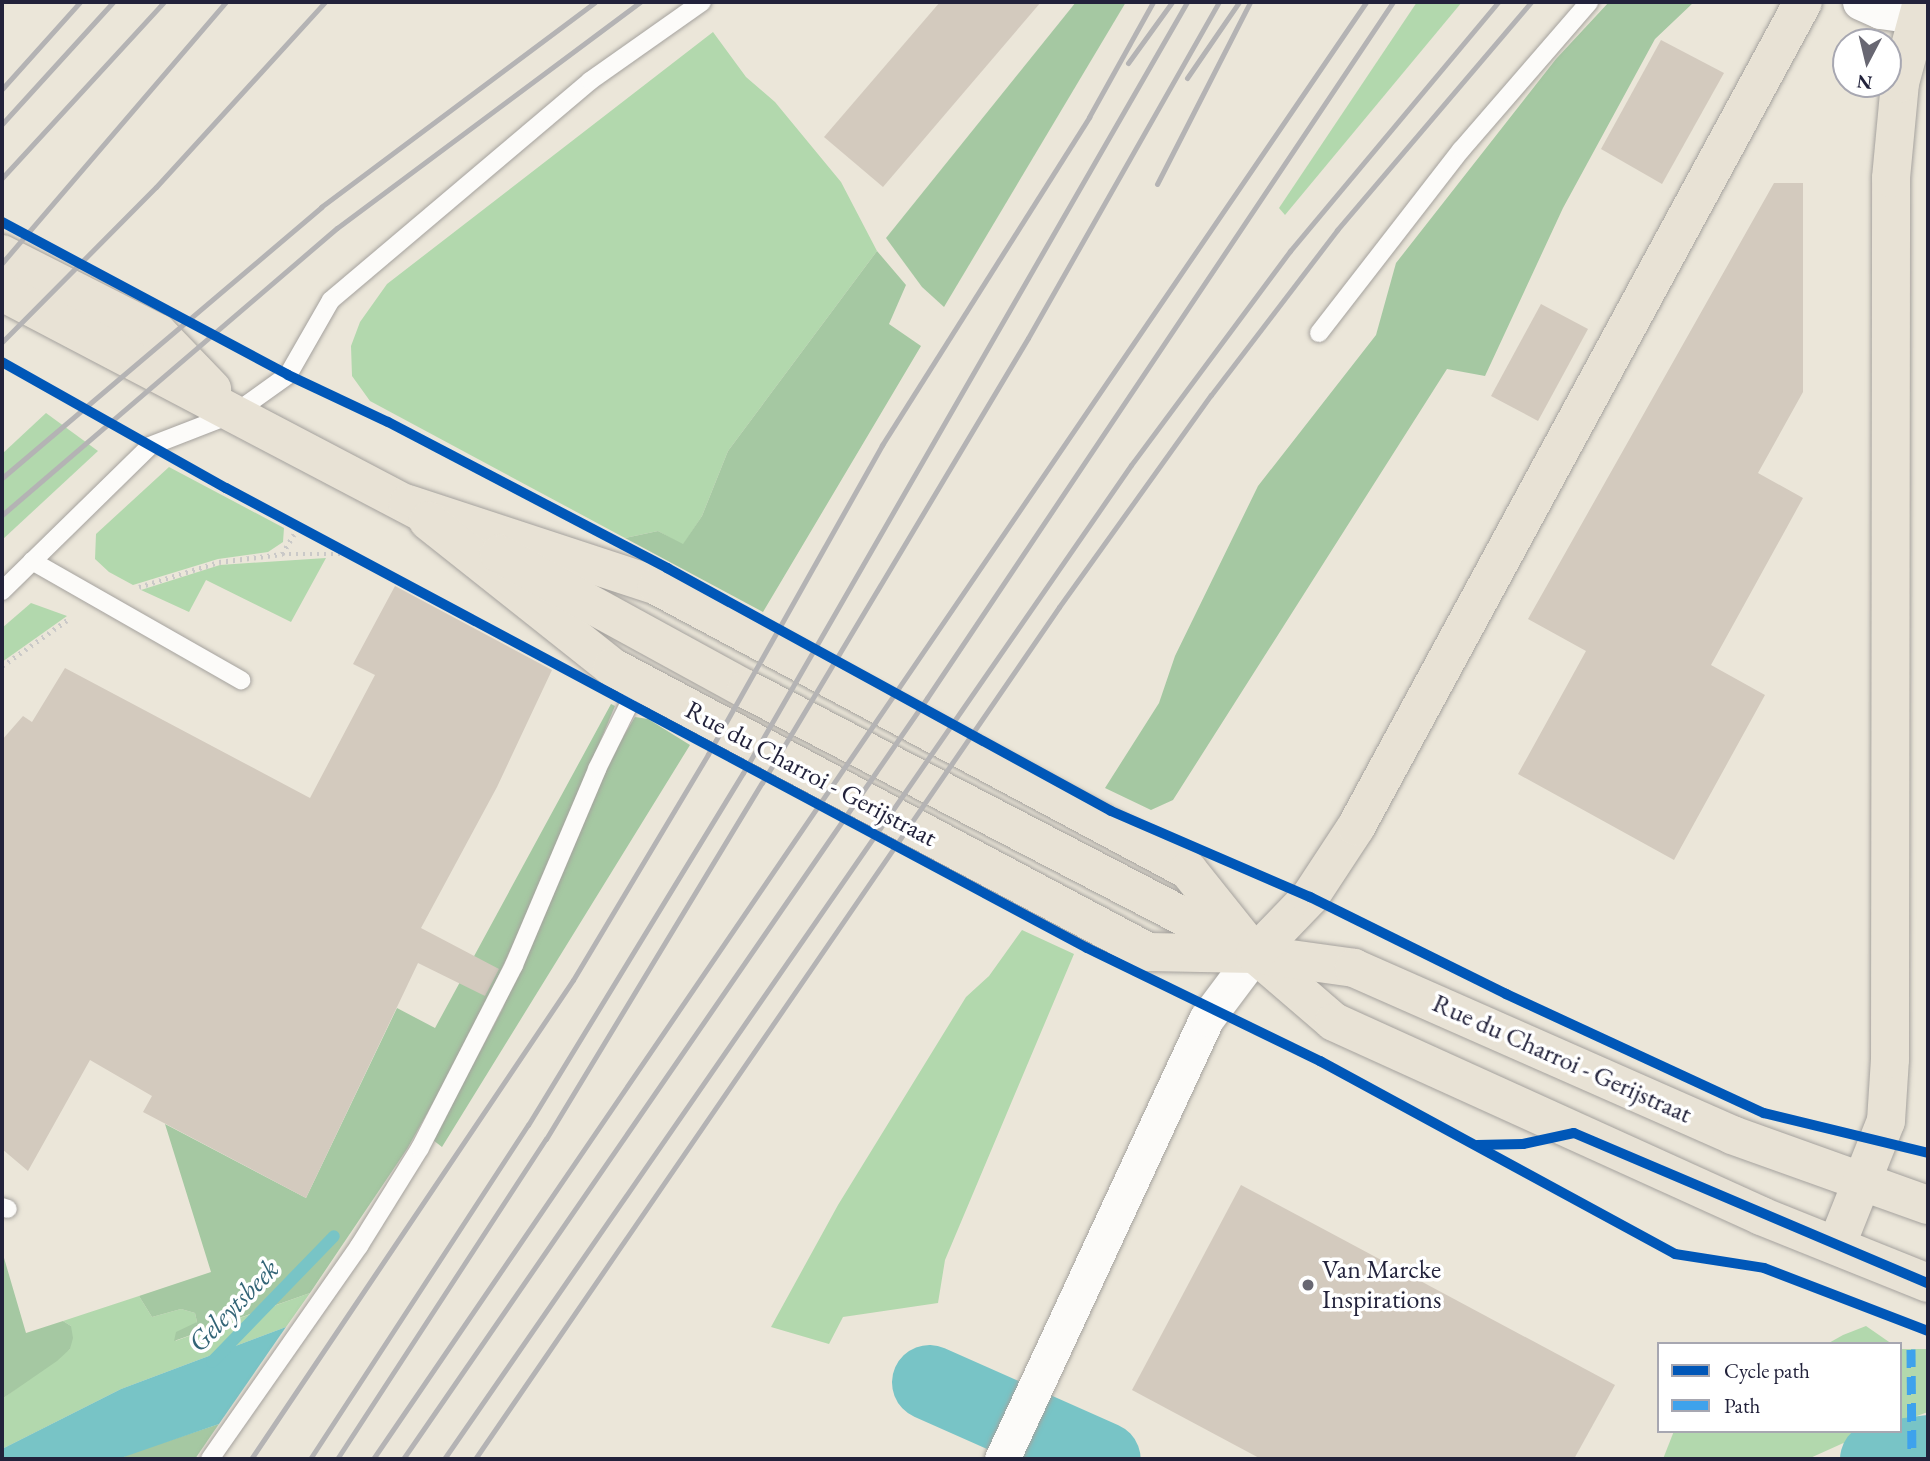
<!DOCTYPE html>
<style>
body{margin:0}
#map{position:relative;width:1930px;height:1461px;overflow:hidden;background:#ebe6d9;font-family:"EB Garamond",serif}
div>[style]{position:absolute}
.green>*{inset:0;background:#b2d8ad}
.forest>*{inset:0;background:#a5c8a2}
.water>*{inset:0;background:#78c4c6}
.stream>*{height:12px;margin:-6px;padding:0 6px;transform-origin:6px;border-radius:6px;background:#78c4c6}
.river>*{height:75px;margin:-37.5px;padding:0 37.5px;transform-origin:37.5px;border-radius:37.5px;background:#78c4c6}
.building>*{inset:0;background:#d3cabe}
.path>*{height:4.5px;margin-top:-2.25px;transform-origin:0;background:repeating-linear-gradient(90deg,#cac9c8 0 2px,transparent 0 7px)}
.roads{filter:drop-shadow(0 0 2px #a5a29e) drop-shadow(0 0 2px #a5a29e)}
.lane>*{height:18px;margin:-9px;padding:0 9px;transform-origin:9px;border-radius:9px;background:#fcfbf9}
.street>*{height:35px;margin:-17.5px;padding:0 17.5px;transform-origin:17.5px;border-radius:17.5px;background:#fcfbf9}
.primary>*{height:38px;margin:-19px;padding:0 19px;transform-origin:19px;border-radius:19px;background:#e8e2d5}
.rail>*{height:5px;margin:-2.5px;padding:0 2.5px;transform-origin:2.5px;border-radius:2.5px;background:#b4b3b4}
.quiet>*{height:9px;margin-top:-4.5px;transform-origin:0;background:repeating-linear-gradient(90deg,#3ea2ec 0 18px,transparent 0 27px)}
.cycleway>*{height:10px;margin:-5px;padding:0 5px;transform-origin:5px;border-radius:5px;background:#0057b8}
.dots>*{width:19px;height:19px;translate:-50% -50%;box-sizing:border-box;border:4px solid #fff;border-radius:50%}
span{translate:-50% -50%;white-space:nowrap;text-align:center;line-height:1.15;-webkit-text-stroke:7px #fff;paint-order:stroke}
.street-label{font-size:26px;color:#22223b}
.poi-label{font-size:26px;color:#22223b}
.left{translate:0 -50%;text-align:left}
.water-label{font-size:28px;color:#326476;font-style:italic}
.frame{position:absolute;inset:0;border:4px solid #22223b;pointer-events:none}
.legend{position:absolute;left:1657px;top:1342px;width:245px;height:91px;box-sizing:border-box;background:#fff;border:2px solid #a7a7b1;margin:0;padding:9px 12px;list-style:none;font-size:21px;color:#22223b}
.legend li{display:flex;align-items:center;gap:14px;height:35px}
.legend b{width:35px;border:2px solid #a7a7b1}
.north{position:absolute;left:1832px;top:28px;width:70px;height:70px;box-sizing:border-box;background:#fff;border:2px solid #a7a7b1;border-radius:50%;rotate:187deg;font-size:19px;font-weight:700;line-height:28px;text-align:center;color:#22223b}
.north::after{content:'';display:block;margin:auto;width:24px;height:32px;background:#686772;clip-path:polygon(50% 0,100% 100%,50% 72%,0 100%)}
</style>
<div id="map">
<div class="green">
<i style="clip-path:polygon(1417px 2px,1462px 2px,1285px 215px,1279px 208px)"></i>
<i style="clip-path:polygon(713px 32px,746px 77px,775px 102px,841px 182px,877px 251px,728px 451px,702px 516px,683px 545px,658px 531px,625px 538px,370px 401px,352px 376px,351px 346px,360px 322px,387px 284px)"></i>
<i style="clip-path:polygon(46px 413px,98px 451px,2px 540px,2px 454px)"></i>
<i style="clip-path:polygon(169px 467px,284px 528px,283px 542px,268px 552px,218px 559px,133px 585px,109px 572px,95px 559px,96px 534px)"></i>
<i style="clip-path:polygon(326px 558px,291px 622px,206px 580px,189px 612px,141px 590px,220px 565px)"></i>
<i style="clip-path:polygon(31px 603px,67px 616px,2px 662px,2px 628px)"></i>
<i style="clip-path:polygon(1022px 930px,1074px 954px,945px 1260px,938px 1303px,843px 1317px,829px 1344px,771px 1327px,838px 1205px,966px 997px,989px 976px)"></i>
<i style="clip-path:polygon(310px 1293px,286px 1327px,121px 1389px,2px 1449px,2px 1399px,70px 1349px,71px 1326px,63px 1321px,139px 1296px,152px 1317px,181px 1309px,195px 1313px,197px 1322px,175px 1341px)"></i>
<i style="clip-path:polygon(1866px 1326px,1892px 1344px,1827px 1344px,1843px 1335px)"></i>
<i style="clip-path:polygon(1900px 1349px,1928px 1349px,1928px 1412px,1900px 1422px)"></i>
<i style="clip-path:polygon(1674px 1431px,1870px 1431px,1808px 1459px,1663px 1459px)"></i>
</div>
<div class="forest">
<i style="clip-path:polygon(1076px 2px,1126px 2px,944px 307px,922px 287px,886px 238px)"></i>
<i style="clip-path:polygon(1609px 2px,1694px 2px,1655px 39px,1563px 208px,1485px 376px,1447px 369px,1173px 800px,1151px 810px,1105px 788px,1159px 703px,1175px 656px,1258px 486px,1376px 335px,1396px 263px,1556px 59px)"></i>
<i style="clip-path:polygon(877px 251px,906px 285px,889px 324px,921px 346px,763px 612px,625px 538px,658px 531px,683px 544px,702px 516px,728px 451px)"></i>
<i style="clip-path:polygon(611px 704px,615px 706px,529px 910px,468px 1041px,407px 1149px,310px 1293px,174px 1341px,176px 1332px,197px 1322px,195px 1313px,181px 1309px,152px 1317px,139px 1296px,211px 1272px,165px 1124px,306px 1198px,397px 1008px,435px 1028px)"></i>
<i style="clip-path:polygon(635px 717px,648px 719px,690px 745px,442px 1147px,433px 1140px,502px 1010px,604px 769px)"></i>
<i style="clip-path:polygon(2px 1251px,26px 1333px,63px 1321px,71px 1326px,73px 1338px,70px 1349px,57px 1361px,2px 1399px)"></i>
<i style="clip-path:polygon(219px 1424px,195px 1459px,118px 1459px,135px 1452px)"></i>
</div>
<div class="water">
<i style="clip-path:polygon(286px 1327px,219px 1424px,118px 1459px,2px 1459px,2px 1449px,121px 1389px)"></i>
</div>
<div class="stream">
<i style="left:212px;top:1362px;width:175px;rotate:-45.9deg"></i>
</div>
<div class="river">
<i style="left:929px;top:1382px;width:190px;rotate:23.9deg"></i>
<i style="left:1877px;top:1459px;width:51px;rotate:-7.8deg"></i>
</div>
<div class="building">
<i style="clip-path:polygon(940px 2px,1041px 2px,883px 187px,824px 137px)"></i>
<i style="clip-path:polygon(1661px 40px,1724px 73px,1662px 184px,1601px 149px)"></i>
<i style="clip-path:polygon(1774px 183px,1803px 183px,1803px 392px,1758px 473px,1803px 498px,1711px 665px,1765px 695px,1674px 860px,1518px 774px,1586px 651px,1528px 619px)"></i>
<i style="clip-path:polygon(1541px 304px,1588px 329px,1538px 421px,1491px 396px)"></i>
<i style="clip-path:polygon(395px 586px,552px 670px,497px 787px,421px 928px,499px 969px,485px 996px,418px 963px,306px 1198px,143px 1112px,152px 1096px,90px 1060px,28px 1171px,2px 1149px,2px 740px,23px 716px,32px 722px,65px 668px,310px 798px,375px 675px,353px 664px)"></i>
<i style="clip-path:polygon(1241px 1185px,1615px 1385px,1574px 1459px,1261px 1459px,1132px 1390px)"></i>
</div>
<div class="path">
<i style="left:282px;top:554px;width:33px;rotate:-59deg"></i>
<i style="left:139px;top:587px;width:84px;rotate:-17.4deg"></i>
<i style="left:219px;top:562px;width:64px;rotate:-7.2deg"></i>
<i style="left:282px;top:554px;width:69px"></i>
<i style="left:2px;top:666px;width:83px;rotate:-35.2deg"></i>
</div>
<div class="roads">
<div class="lane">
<i style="left:1319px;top:333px;width:232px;rotate:-52.2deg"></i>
<i style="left:1461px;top:150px;width:196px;rotate:-49.1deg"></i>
<i style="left:32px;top:561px;width:241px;rotate:29.7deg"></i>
<i style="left:2px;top:591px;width:207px;rotate:-44.4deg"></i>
<i style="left:150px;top:446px;width:91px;rotate:-21.2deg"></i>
<i style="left:235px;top:413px;width:65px;rotate:-35.6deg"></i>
<i style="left:288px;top:375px;width:86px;rotate:-60.2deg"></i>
<i style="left:331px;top:300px;width:339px;rotate:-40.2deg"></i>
<i style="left:590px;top:81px;width:137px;rotate:-35.2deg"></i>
<i style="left:2px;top:1207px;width:6px;rotate:18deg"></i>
<i style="left:210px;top:1459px;width:260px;rotate:-55deg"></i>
<i style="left:359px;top:1246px;width:115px;rotate:-58.1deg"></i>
<i style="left:420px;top:1148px;width:206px;rotate:-62.8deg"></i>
<i style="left:514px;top:965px;width:213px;rotate:-67deg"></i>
<i style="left:597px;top:769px;width:97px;rotate:-63.7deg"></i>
</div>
<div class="street">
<i style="left:1860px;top:2px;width:22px;rotate:24deg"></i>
<i style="left:1880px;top:11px;width:37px;rotate:8deg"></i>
<i style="left:1917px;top:16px;width:15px;rotate:-42deg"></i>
<i style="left:1002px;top:1459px;width:486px;rotate:-65.1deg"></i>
<i style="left:1207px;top:1018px;width:80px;rotate:-53.1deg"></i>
</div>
<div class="primary">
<i style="left:2px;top:254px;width:175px;rotate:26.9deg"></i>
<i style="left:158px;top:333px;width:78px;rotate:46deg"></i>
<i style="left:2px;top:292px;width:484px;rotate:27.7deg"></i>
<i style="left:408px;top:504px;width:262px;rotate:18.2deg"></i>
<i style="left:657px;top:586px;width:602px;rotate:28.14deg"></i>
<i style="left:1188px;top:870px;width:107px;rotate:51.4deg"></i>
<i style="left:1255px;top:954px;width:104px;rotate:40.7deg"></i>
<i style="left:1334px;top:1022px;width:469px;rotate:24.4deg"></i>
<i style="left:1761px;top:1216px;width:180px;rotate:21.9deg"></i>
<i style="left:428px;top:521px;width:235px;rotate:38.4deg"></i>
<i style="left:612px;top:667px;width:607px;rotate:28deg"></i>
<i style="left:1148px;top:952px;width:107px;rotate:1.1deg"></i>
<i style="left:1255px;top:954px;width:100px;rotate:8deg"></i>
<i style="left:1354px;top:968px;width:413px;rotate:23.8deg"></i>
<i style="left:1732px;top:1135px;width:208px;rotate:19.7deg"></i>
<i style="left:499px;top:554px;width:281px;rotate:28.7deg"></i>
<i style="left:746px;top:689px;width:561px;rotate:27.48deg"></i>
<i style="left:1255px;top:954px;width:79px;rotate:-46deg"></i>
<i style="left:1310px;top:897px;width:84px;rotate:-56.7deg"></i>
<i style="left:1356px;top:827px;width:938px;rotate:-61.55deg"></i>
<i style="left:1837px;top:1244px;width:132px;rotate:-68.3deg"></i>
<i style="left:1886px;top:1121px;width:62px;rotate:-86.3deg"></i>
<i style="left:1890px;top:1059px;width:881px;rotate:-89.93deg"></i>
<i style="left:1891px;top:178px;width:95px;rotate:-84.6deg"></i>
<i style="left:1900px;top:83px;width:84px;rotate:-74.8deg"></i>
</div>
</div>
<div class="rail">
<i style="left:1128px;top:63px;width:75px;rotate:-54.2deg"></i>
<i style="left:1187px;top:78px;width:92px;rotate:-55.6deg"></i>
<i style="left:2px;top:89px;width:117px;rotate:-48.1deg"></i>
<i style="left:2px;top:124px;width:165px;rotate:-47.7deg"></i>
<i style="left:2px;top:178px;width:239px;rotate:-47.4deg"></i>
<i style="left:1157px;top:184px;width:204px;rotate:-62.9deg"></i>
<i style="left:2px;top:263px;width:344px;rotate:-49.4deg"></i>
<i style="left:2px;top:342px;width:218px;rotate:-45.2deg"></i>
<i style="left:156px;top:187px;width:251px;rotate:-47.6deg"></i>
<i style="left:2px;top:478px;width:419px;rotate:-40.3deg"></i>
<i style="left:321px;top:207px;width:342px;rotate:-36.8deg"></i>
<i style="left:2px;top:515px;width:441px;rotate:-40.6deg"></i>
<i style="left:337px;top:228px;width:378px;rotate:-36.7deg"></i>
<i style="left:251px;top:1459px;width:577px;rotate:-56.09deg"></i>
<i style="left:573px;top:980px;width:263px;rotate:-59.1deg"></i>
<i style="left:708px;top:754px;width:355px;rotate:-60.6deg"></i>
<i style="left:882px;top:445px;width:388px;rotate:-57.7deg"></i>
<i style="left:1089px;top:117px;width:132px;rotate:-60.9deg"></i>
<i style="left:310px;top:1459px;width:399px;rotate:-56.9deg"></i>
<i style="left:528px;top:1125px;width:412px;rotate:-58.6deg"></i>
<i style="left:743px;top:773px;width:890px;rotate:-60.06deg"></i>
<i style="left:337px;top:1459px;width:382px;rotate:-56.9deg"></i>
<i style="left:546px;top:1139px;width:416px;rotate:-58.8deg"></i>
<i style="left:762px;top:783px;width:518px;rotate:-59.13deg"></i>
<i style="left:1028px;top:338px;width:386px;rotate:-60.4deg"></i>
<i style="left:373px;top:1459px;width:1763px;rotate:-55.72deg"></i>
<i style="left:403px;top:1459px;width:924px;rotate:-55.45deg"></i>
<i style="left:927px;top:698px;width:838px;rotate:-56.2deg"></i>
<i style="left:444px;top:1459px;width:1208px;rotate:-55.35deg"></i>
<i style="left:1131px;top:465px;width:267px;rotate:-53.4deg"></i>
<i style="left:1290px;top:251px;width:324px;rotate:-50.1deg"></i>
<i style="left:475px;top:1459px;width:1033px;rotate:-55.57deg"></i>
<i style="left:1059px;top:607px;width:261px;rotate:-54.4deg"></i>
<i style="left:1211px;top:395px;width:208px;rotate:-52.6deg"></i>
<i style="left:1337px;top:230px;width:299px;rotate:-49.6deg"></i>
</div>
<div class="quiet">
<i style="left:1911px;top:1349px;width:110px;rotate:89.5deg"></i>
</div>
<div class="cycleway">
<i style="left:2px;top:222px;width:324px;rotate:28.1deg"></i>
<i style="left:288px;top:375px;width:110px;rotate:25.2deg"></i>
<i style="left:388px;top:422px;width:315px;rotate:27.6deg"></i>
<i style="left:667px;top:568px;width:506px;rotate:28.69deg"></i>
<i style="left:1111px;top:811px;width:217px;rotate:23.4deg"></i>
<i style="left:1310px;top:897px;width:219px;rotate:26.3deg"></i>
<i style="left:1506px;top:994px;width:284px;rotate:24.8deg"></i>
<i style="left:1764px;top:1113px;width:169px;rotate:13.7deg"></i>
<i style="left:2px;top:362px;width:257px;rotate:29.4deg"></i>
<i style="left:226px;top:488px;width:976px;rotate:28.11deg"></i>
<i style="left:1087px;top:948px;width:259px;rotate:25.9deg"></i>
<i style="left:1320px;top:1061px;width:404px;rotate:28.5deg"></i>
<i style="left:1675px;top:1254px;width:90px;rotate:8.9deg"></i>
<i style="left:1764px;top:1268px;width:176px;rotate:21deg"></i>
<i style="left:1477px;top:1145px;width:46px;rotate:-1.2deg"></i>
<i style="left:1523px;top:1144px;width:52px;rotate:-12.2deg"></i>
<i style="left:1574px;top:1133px;width:384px;rotate:23deg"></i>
</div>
<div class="dots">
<i style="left:1308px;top:1285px;background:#686772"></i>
</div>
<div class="street-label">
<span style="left:811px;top:774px;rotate:28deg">Rue du Charroi - Gerijstraat</span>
<span style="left:1562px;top:1059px;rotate:24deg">Rue du Charroi - Gerijstraat</span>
</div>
<div class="poi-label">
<span class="left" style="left:1322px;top:1285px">Van Marcke<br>Inspirations</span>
</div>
<div class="water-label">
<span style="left:233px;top:1305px;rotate:-46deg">Geleytsbeek</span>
</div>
<div class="frame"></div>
<ul class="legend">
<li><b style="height:9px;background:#0057b8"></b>Cycle path</li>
<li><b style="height:9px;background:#3ea2ec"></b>Path</li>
</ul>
<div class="north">N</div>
</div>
